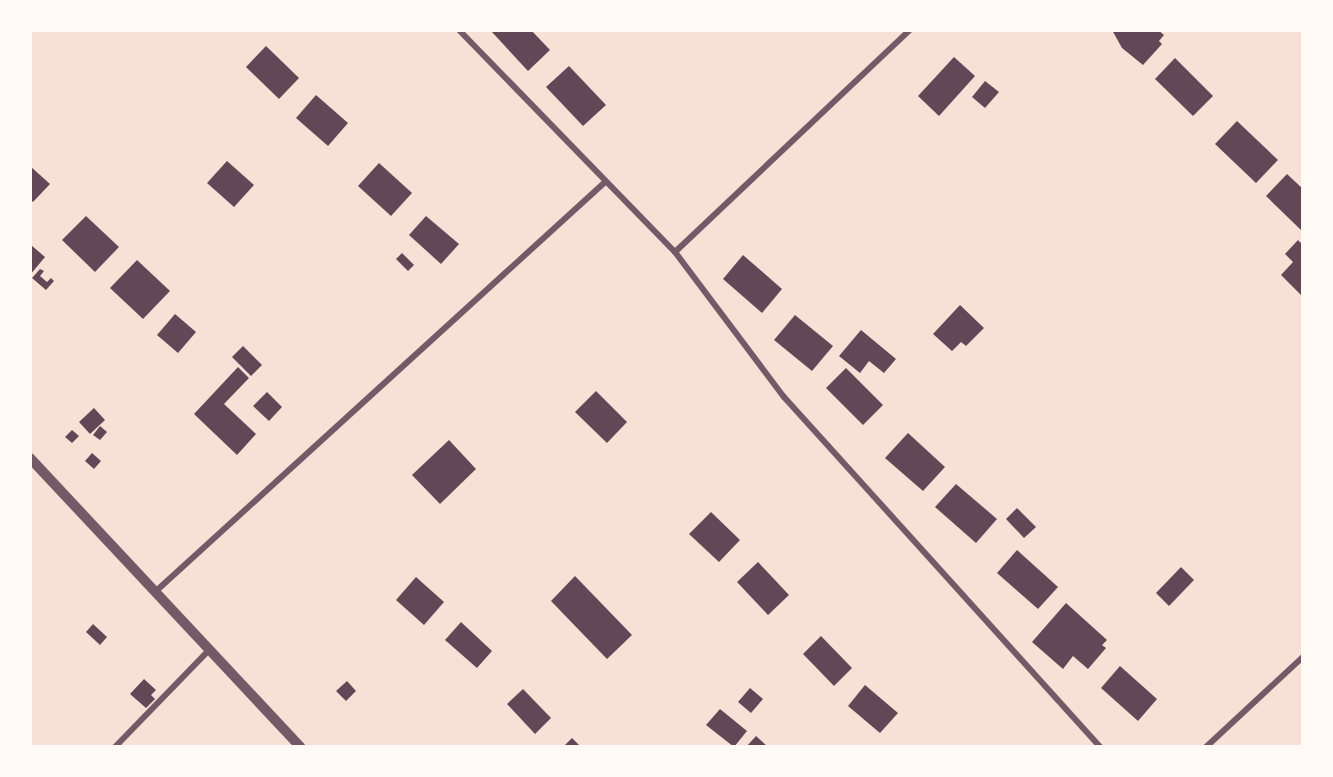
<!DOCTYPE html>
<style>
body{margin:0}
#map{position:relative;width:1333px;height:777px;overflow:hidden;background:#f7e1d7;font-family:"Roboto Condensed",sans-serif}
div>[style]{position:absolute}
.building>*{inset:0;background:#644757}
.minor>*{height:6px;margin:-3px;padding:0 3px;transform-origin:3px;border-radius:3px;background:#755966}
.tertiary>*{height:10px;margin:-5px;padding:0 5px;transform-origin:5px;border-radius:5px;background:#755966}
span{translate:-50% -50%;white-space:nowrap;text-align:center;line-height:1.15;-webkit-text-stroke:6px #fffaf5;paint-order:stroke}
.frame{position:absolute;inset:0;border:32px solid #fffaf5;pointer-events:none}
</style>
<div id="map">
<div class="building">
<i style="clip-path:polygon(531px 30px,550px 50px,528px 71px,491px 31px)"></i>
<i style="clip-path:polygon(1112px 30px,1158px 30px,1164px 35px,1159px 41px,1162px 44px,1143px 65px,1122px 48px)"></i>
<i style="clip-path:polygon(266px 46px,299px 78px,279px 99px,246px 67px)"></i>
<i style="clip-path:polygon(954px 57px,975px 76px,939px 116px,918px 96px)"></i>
<i style="clip-path:polygon(1175px 58px,1213px 96px,1193px 116px,1155px 79px)"></i>
<i style="clip-path:polygon(569px 66px,606px 105px,583px 126px,546px 87px)"></i>
<i style="clip-path:polygon(985px 81px,999px 92px,985px 108px,972px 97px)"></i>
<i style="clip-path:polygon(316px 95px,348px 123px,328px 146px,296px 118px)"></i>
<i style="clip-path:polygon(1237px 121px,1278px 160px,1256px 183px,1215px 144px)"></i>
<i style="clip-path:polygon(227px 161px,254px 185px,234px 207px,207px 183px)"></i>
<i style="clip-path:polygon(379px 163px,412px 193px,391px 216px,358px 186px)"></i>
<i style="clip-path:polygon(30px 166px,50px 184px,33px 202px,30px 199px)"></i>
<i style="clip-path:polygon(1287px 174px,1303px 189px,1303px 232px,1266px 196px)"></i>
<i style="clip-path:polygon(86px 216px,119px 247px,95px 272px,62px 240px)"></i>
<i style="clip-path:polygon(426px 216px,459px 244px,441px 264px,409px 235px)"></i>
<i style="clip-path:polygon(1298px 240px,1303px 245px,1303px 297px,1281px 275px,1293px 262px,1285px 254px)"></i>
<i style="clip-path:polygon(31px 245px,45px 257px,30px 275px,30px 247px)"></i>
<i style="clip-path:polygon(402px 253px,414px 265px,408px 271px,396px 259px)"></i>
<i style="clip-path:polygon(743px 255px,782px 289px,762px 313px,723px 279px)"></i>
<i style="clip-path:polygon(137px 260px,170px 291px,143px 319px,110px 288px)"></i>
<i style="clip-path:polygon(40px 269px,44px 271px,40px 276px,47px 282px,51px 278px,54px 281px,46px 290px,32px 278px)"></i>
<i style="clip-path:polygon(960px 305px,984px 328px,966px 346px,961px 342px,952px 351px,933px 334px)"></i>
<i style="clip-path:polygon(175px 314px,196px 332px,178px 353px,157px 335px)"></i>
<i style="clip-path:polygon(795px 315px,833px 346px,812px 371px,774px 340px)"></i>
<i style="clip-path:polygon(861px 330px,896px 359px,884px 373px,869px 361px,860px 373px,839px 356px)"></i>
<i style="clip-path:polygon(243px 346px,262px 365px,251px 376px,232px 357px)"></i>
<i style="clip-path:polygon(238px 367px,249px 378px,224px 404px,256px 434px,237px 455px,194px 414px)"></i>
<i style="clip-path:polygon(846px 368px,883px 405px,863px 425px,826px 388px)"></i>
<i style="clip-path:polygon(596px 391px,627px 422px,607px 443px,575px 412px)"></i>
<i style="clip-path:polygon(267px 392px,282px 407px,269px 421px,253px 406px)"></i>
<i style="clip-path:polygon(94px 408px,105px 420px,90px 434px,79px 422px)"></i>
<i style="clip-path:polygon(100px 426px,107px 432px,100px 440px,93px 435px)"></i>
<i style="clip-path:polygon(72px 430px,79px 436px,72px 443px,65px 437px)"></i>
<i style="clip-path:polygon(908px 433px,945px 467px,923px 491px,885px 458px)"></i>
<i style="clip-path:polygon(449px 440px,476px 469px,440px 504px,412px 475px)"></i>
<i style="clip-path:polygon(92px 453px,101px 461px,94px 469px,85px 461px)"></i>
<i style="clip-path:polygon(956px 484px,997px 519px,976px 543px,935px 507px)"></i>
<i style="clip-path:polygon(1017px 508px,1036px 527px,1024px 538px,1006px 519px)"></i>
<i style="clip-path:polygon(711px 512px,740px 540px,719px 562px,689px 534px)"></i>
<i style="clip-path:polygon(1017px 550px,1058px 587px,1038px 609px,997px 573px)"></i>
<i style="clip-path:polygon(758px 562px,789px 595px,768px 615px,737px 582px)"></i>
<i style="clip-path:polygon(1181px 567px,1194px 580px,1169px 606px,1156px 593px)"></i>
<i style="clip-path:polygon(575px 576px,632px 635px,607px 659px,551px 601px)"></i>
<i style="clip-path:polygon(416px 577px,444px 602px,424px 625px,396px 600px)"></i>
<i style="clip-path:polygon(1066px 603px,1107px 640px,1102px 645px,1106px 648px,1088px 669px,1073px 656px,1063px 669px,1032px 642px)"></i>
<i style="clip-path:polygon(461px 622px,492px 651px,477px 668px,445px 640px)"></i>
<i style="clip-path:polygon(93px 624px,107px 637px,100px 645px,86px 632px)"></i>
<i style="clip-path:polygon(821px 636px,852px 668px,834px 686px,803px 654px)"></i>
<i style="clip-path:polygon(1120px 666px,1157px 699px,1138px 721px,1101px 688px)"></i>
<i style="clip-path:polygon(144px 679px,156px 690px,151px 695px,155px 699px,146px 708px,130px 694px)"></i>
<i style="clip-path:polygon(347px 681px,356px 691px,346px 701px,336px 691px)"></i>
<i style="clip-path:polygon(865px 685px,898px 713px,880px 733px,848px 706px)"></i>
<i style="clip-path:polygon(750px 688px,763px 699px,751px 713px,738px 702px)"></i>
<i style="clip-path:polygon(523px 689px,551px 718px,535px 734px,507px 704px)"></i>
<i style="clip-path:polygon(720px 709px,747px 731px,734px 747px,706px 725px)"></i>
<i style="clip-path:polygon(756px 736px,768px 747px,746px 747px)"></i>
<i style="clip-path:polygon(572px 738px,581px 747px,563px 747px)"></i>
</div>
<div class="minor">
<i style="left:459px;top:30px;width:310px;rotate:45.8deg"></i>
<i style="left:675px;top:252px;width:181px;rotate:53.1deg"></i>
<i style="left:784px;top:397px;width:472px;rotate:47.9deg"></i>
<i style="left:675px;top:252px;width:323px;rotate:-43.4deg"></i>
<i style="left:155px;top:592px;width:607px;rotate:-42.33deg"></i>
<i style="left:115px;top:747px;width:135px;rotate:-45.9deg"></i>
<i style="left:1206px;top:747px;width:132px;rotate:-42.9deg"></i>
</div>
<div class="tertiary">
<i style="left:30px;top:458px;width:396px;rotate:46.9deg"></i>
</div>
<div class="frame"></div>
</div>
